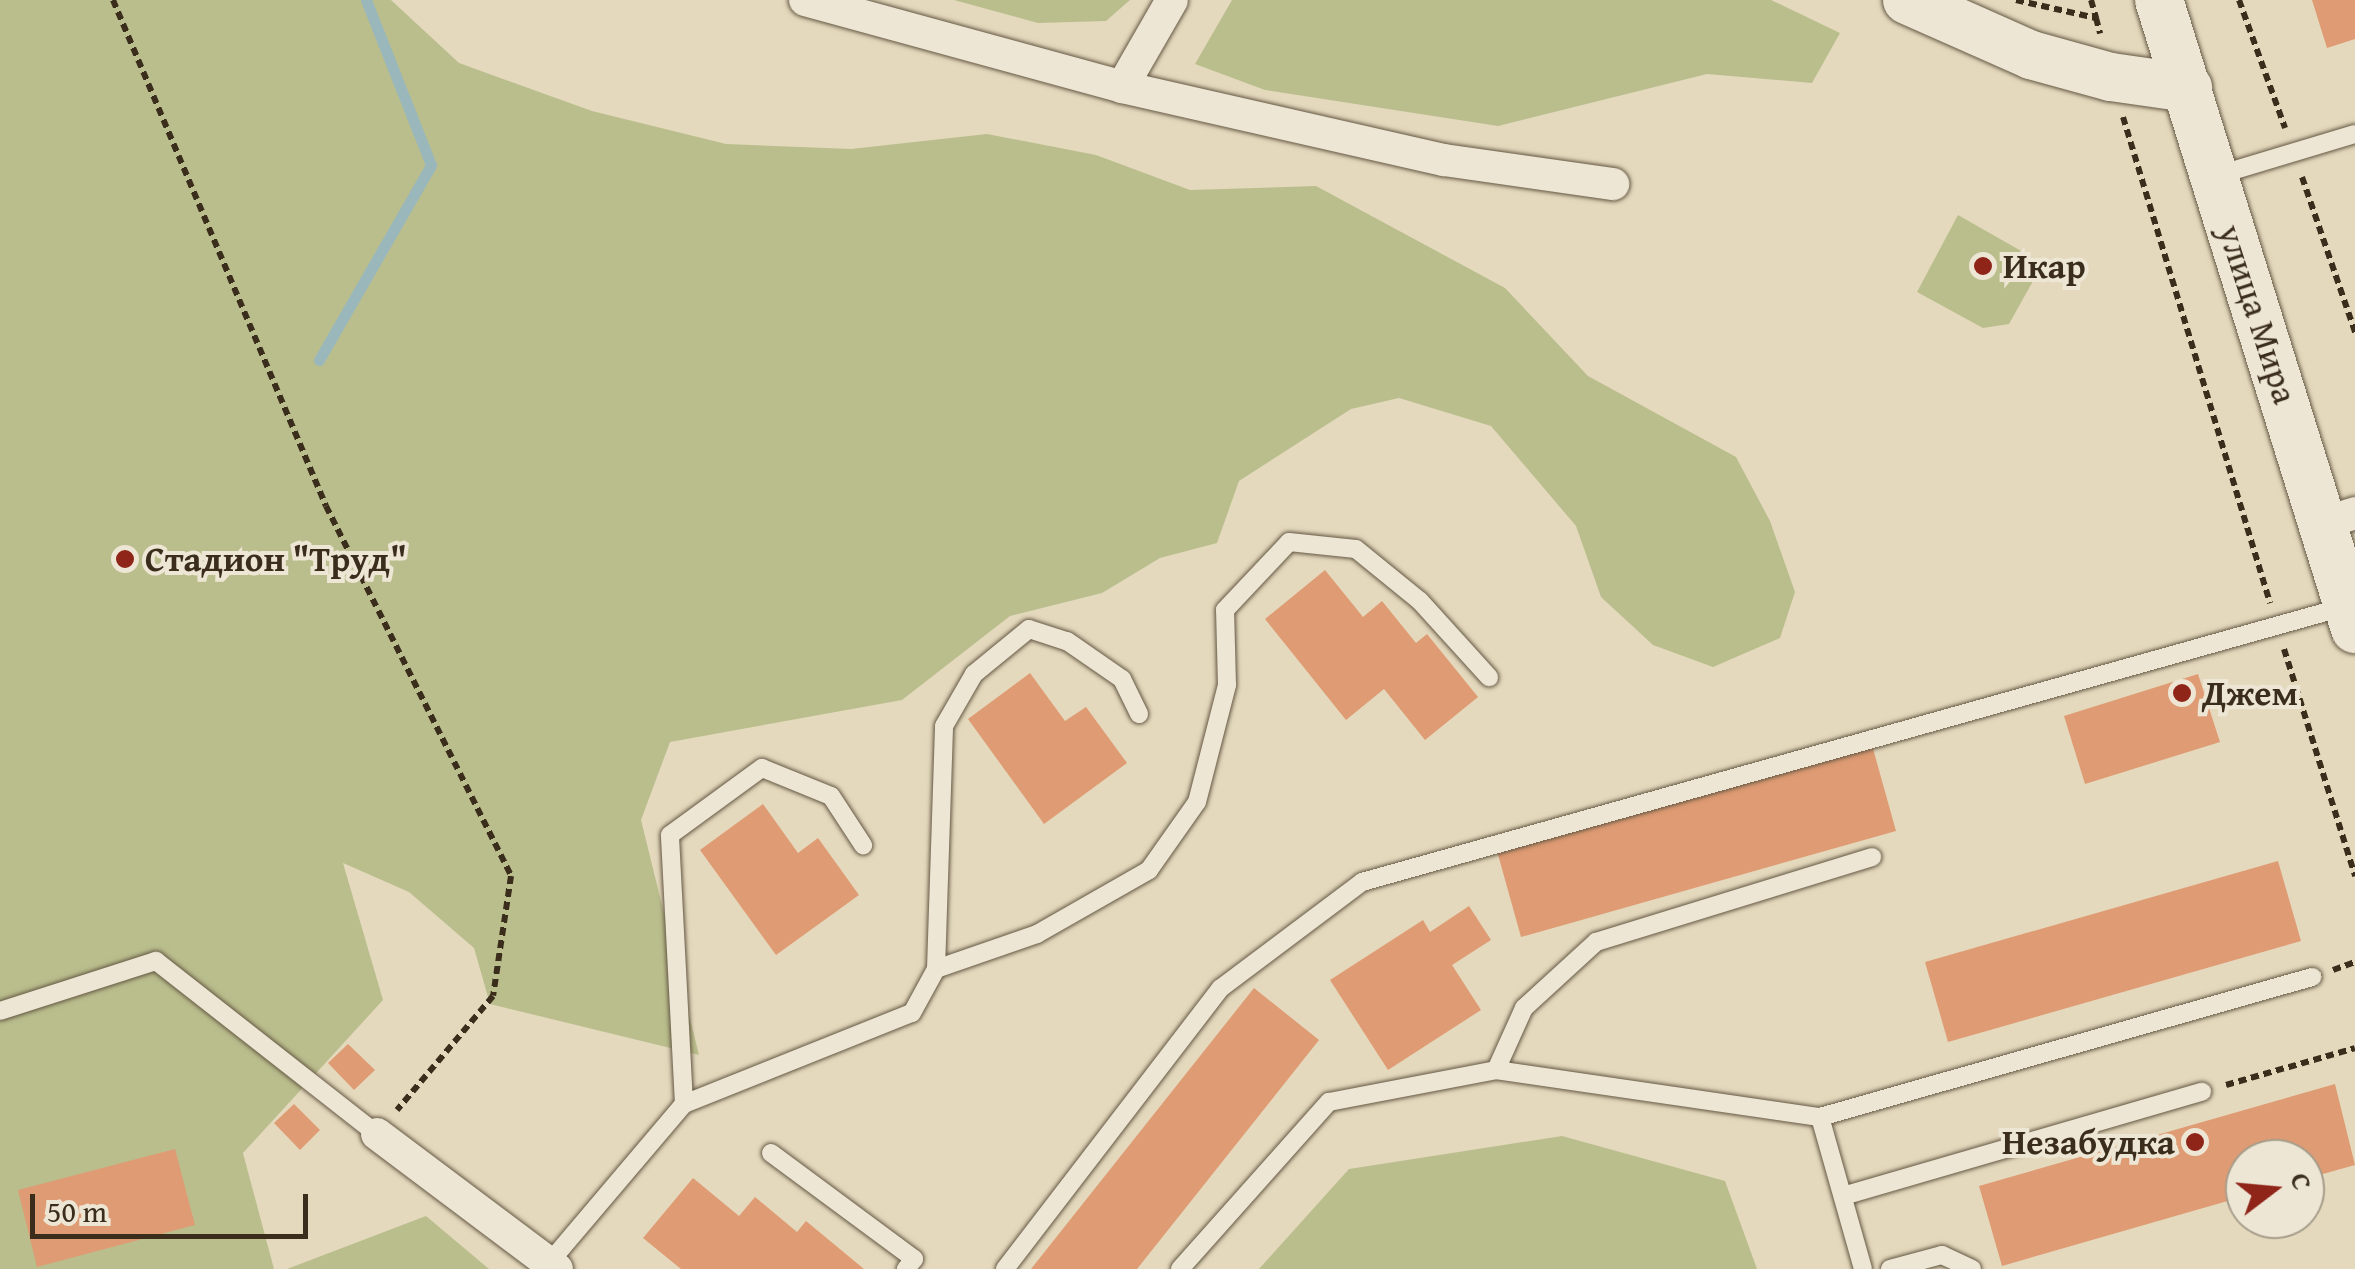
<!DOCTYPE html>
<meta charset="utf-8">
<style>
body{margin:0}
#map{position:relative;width:2355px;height:1269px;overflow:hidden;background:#e4d9bd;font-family:"Gentium Book Plus",serif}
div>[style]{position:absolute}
.green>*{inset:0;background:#babe8d}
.stream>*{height:11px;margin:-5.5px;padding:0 5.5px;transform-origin:5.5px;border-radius:5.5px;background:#9ab8bb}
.building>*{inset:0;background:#df9b73}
.path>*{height:6px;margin-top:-3px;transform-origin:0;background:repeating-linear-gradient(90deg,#3b2d1b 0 8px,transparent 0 13px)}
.roads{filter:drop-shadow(0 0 2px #655844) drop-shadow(0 0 2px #655844)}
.lane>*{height:18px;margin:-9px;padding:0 9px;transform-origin:9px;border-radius:9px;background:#ede6d4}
.street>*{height:32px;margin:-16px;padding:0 16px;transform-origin:16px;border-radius:16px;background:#ede6d4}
.secondary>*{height:48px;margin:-24px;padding:0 24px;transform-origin:24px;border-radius:24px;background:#ede6d4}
.dots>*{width:28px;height:28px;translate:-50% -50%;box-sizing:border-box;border:5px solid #ede6d4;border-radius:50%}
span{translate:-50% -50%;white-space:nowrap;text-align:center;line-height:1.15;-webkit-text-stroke:8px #ede6d4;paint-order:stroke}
.poi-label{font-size:35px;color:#3b2d1b;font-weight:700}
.left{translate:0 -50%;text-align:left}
.right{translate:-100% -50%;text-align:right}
.street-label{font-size:35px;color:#3b2d1b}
.north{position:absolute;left:2225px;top:1139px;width:100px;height:100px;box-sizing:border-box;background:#ede6d4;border:2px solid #a69c8a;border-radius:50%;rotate:74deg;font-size:28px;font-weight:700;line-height:40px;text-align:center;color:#3b2d1b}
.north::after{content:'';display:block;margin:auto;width:35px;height:45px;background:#8f2418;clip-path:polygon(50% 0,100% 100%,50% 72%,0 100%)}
.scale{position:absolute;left:30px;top:1194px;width:278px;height:45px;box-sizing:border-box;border:5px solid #3b2d1b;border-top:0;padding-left:12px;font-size:30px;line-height:35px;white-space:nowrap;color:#3b2d1b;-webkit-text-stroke:8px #ede6d4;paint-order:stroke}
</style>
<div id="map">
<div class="green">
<i style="clip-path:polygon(0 0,391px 0,459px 63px,592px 111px,726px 144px,851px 149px,987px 134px,1096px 155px,1190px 190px,1316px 186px,1505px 288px,1588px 376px,1736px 457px,1770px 521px,1795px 592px,1780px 638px,1713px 667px,1653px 645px,1601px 597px,1576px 526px,1491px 426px,1399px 398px,1351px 409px,1239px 481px,1217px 543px,1160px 558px,1102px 593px,1010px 616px,902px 700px,670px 742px,641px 820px,699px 1055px,490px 1004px,474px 948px,409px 892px,343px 863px,383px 1000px,243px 1153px,274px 1269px,0 1269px)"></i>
<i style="clip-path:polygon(954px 0,1130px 0,1106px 21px,1038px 23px)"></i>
<i style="clip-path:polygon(1232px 0,1771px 0,1840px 33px,1812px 83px,1707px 74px,1498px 126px,1265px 90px,1195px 64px)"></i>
<i style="clip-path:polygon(1958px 215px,2030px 256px,2033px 281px,2009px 324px,1983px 328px,1917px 292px)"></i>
<i style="clip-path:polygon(1562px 1136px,1725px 1181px,1757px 1269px,1259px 1269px,1349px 1169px)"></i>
<i style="clip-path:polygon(426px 1216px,489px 1269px,287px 1269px)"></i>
</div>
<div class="stream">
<i style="left:319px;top:360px;width:225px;rotate:-60.1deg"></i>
<i style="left:431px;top:165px;width:177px;rotate:-111.5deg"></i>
</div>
<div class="building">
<i style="clip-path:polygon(2312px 0,2355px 0,2355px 39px,2327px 48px)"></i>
<i style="clip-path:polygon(1325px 570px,1363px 617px,1382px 601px,1416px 643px,1427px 634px,1478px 697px,1425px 740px,1384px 689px,1346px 720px,1265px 619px)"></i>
<i style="clip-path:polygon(1030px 673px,1065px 721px,1086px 707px,1127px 763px,1044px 824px,968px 719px)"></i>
<i style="clip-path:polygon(2198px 674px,2220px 742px,2085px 784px,2064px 716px)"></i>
<i style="clip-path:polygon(1872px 745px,1896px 831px,1521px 937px,1497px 851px)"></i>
<i style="clip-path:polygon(763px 804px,798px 853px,818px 838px,859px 895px,776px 955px,700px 850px)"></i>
<i style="clip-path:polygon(2278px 861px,2301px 941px,1948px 1042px,1925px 962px)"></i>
<i style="clip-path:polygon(1469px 906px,1491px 940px,1452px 965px,1481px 1010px,1388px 1070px,1330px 980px,1423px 920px,1430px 932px)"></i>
<i style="clip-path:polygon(1254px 988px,1319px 1040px,1137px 1269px,1031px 1269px)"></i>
<i style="clip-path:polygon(348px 1044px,375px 1070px,354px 1090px,328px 1063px)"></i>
<i style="clip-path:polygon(2335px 1084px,2355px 1165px,2305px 1179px,2305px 1159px,2245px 1159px,2245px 1196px,2002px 1266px,1979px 1186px)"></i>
<i style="clip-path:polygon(294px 1104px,320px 1130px,300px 1150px,274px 1123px)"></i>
<i style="clip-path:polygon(175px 1149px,195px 1225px,37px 1267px,18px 1190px)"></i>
<i style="clip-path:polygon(693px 1178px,739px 1216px,755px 1197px,797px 1232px,806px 1221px,864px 1269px,681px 1269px,643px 1238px)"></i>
</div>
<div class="path">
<i style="left:113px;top:0;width:549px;rotate:67.17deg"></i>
<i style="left:326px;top:506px;width:414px;rotate:63.4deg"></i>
<i style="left:511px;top:876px;width:121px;rotate:98.5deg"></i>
<i style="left:493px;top:996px;width:149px;rotate:130.1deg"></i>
<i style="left:2016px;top:0;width:82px;rotate:12.7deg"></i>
<i style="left:2096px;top:18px;width:16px;rotate:75deg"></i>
<i style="left:2091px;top:0;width:19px;rotate:74deg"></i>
<i style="left:2239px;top:0;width:136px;rotate:70.2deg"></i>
<i style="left:2123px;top:117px;width:508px;rotate:73.17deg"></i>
<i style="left:2302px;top:177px;width:164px;rotate:71.1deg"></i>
<i style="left:2284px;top:649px;width:238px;rotate:72.6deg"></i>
<i style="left:2333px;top:970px;width:23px;rotate:-20deg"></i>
<i style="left:2226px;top:1085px;width:134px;rotate:-16deg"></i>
</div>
<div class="roads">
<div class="lane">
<i style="left:2215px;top:176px;width:146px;rotate:-16.7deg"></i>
<i style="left:936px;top:969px;width:107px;rotate:-19.1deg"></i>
<i style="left:1037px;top:934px;width:129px;rotate:-29.7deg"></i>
<i style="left:1149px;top:870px;width:83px;rotate:-54.8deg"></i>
<i style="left:1197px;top:802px;width:121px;rotate:-75.6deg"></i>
<i style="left:1227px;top:685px;width:75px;rotate:-91.5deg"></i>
<i style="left:1225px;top:610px;width:93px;rotate:-46.7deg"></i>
<i style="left:1289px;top:542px;width:67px;rotate:6deg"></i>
<i style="left:1356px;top:549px;width:82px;rotate:39.1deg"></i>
<i style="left:1420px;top:601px;width:103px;rotate:47.8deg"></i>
<i style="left:0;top:1011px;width:164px;rotate:-17.8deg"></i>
<i style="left:156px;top:961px;width:281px;rotate:38.1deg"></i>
<i style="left:1496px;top:1070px;width:68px;rotate:-65.7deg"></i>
<i style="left:1524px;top:1008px;width:98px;rotate:-42.5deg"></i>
<i style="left:1596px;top:942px;width:289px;rotate:-17.1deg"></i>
<i style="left:684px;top:1104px;width:245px;rotate:-21.8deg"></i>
<i style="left:912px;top:1013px;width:50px;rotate:-61.4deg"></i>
<i style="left:936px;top:969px;width:243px;rotate:-88.1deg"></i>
<i style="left:944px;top:726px;width:60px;rotate:-60deg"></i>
<i style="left:974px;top:674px;width:71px;rotate:-39.3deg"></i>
<i style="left:1029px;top:629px;width:40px;rotate:18deg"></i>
<i style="left:1067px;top:641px;width:67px;rotate:34.6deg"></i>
<i style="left:1122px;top:679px;width:39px;rotate:64deg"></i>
<i style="left:771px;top:1153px;width:178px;rotate:36.5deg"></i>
<i style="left:914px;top:1259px;width:13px;rotate:129deg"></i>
<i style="left:1843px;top:1196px;width:374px;rotate:-16.2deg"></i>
<i style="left:549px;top:1263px;width:209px;rotate:-49.7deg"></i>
<i style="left:684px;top:1104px;width:269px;rotate:-93deg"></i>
<i style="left:670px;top:835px;width:114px;rotate:-36.1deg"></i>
<i style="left:762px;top:768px;width:74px;rotate:22.1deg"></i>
<i style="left:831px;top:796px;width:59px;rotate:56.9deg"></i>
<i style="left:1005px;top:1269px;width:354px;rotate:-52.5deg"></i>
<i style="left:1221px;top:988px;width:176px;rotate:-36.9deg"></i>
<i style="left:1362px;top:882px;width:1023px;rotate:-15.65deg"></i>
<i style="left:1180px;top:1269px;width:224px;rotate:-48.3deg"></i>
<i style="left:1329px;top:1102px;width:170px;rotate:-10.8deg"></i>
<i style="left:1496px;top:1070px;width:327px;rotate:8.3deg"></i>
<i style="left:1863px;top:1269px;width:158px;rotate:-105.8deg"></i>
<i style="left:1820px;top:1117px;width:512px;rotate:-15.88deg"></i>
<i style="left:1890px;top:1269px;width:54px;rotate:-15.1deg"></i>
<i style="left:1942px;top:1255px;width:33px;rotate:25deg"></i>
</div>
<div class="street">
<i style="left:805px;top:0;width:329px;rotate:15.3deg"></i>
<i style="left:1122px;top:87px;width:330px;rotate:12.8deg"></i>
<i style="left:1444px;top:160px;width:171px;rotate:8.1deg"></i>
<i style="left:1122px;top:87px;width:100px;rotate:-60.1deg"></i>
<i style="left:2323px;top:523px;width:34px;rotate:-17deg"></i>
<i style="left:377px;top:1134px;width:225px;rotate:36.9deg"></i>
</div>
<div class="secondary">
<i style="left:1907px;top:0;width:136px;rotate:23.9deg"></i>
<i style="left:2031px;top:55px;width:83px;rotate:15.4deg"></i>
<i style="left:2111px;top:77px;width:78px;rotate:8.1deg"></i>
<i style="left:2159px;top:0;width:659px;rotate:72.69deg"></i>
</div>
</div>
<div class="dots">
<i style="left:1983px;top:266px;background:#8f2418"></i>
<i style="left:125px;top:559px;background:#8f2418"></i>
<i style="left:2182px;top:693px;background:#8f2418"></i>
<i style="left:2195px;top:1142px;background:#8f2418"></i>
</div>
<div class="poi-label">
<span class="left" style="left:2003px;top:266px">Икар</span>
<span class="left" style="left:145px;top:559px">Стадион "Труд"</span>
<span class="left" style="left:2202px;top:693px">Джем</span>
<span class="right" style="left:2175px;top:1142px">Незабудка</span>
</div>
<div class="street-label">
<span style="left:2258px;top:314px;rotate:72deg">улица Мира</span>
</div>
<div class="north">С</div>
<div class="scale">50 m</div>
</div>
